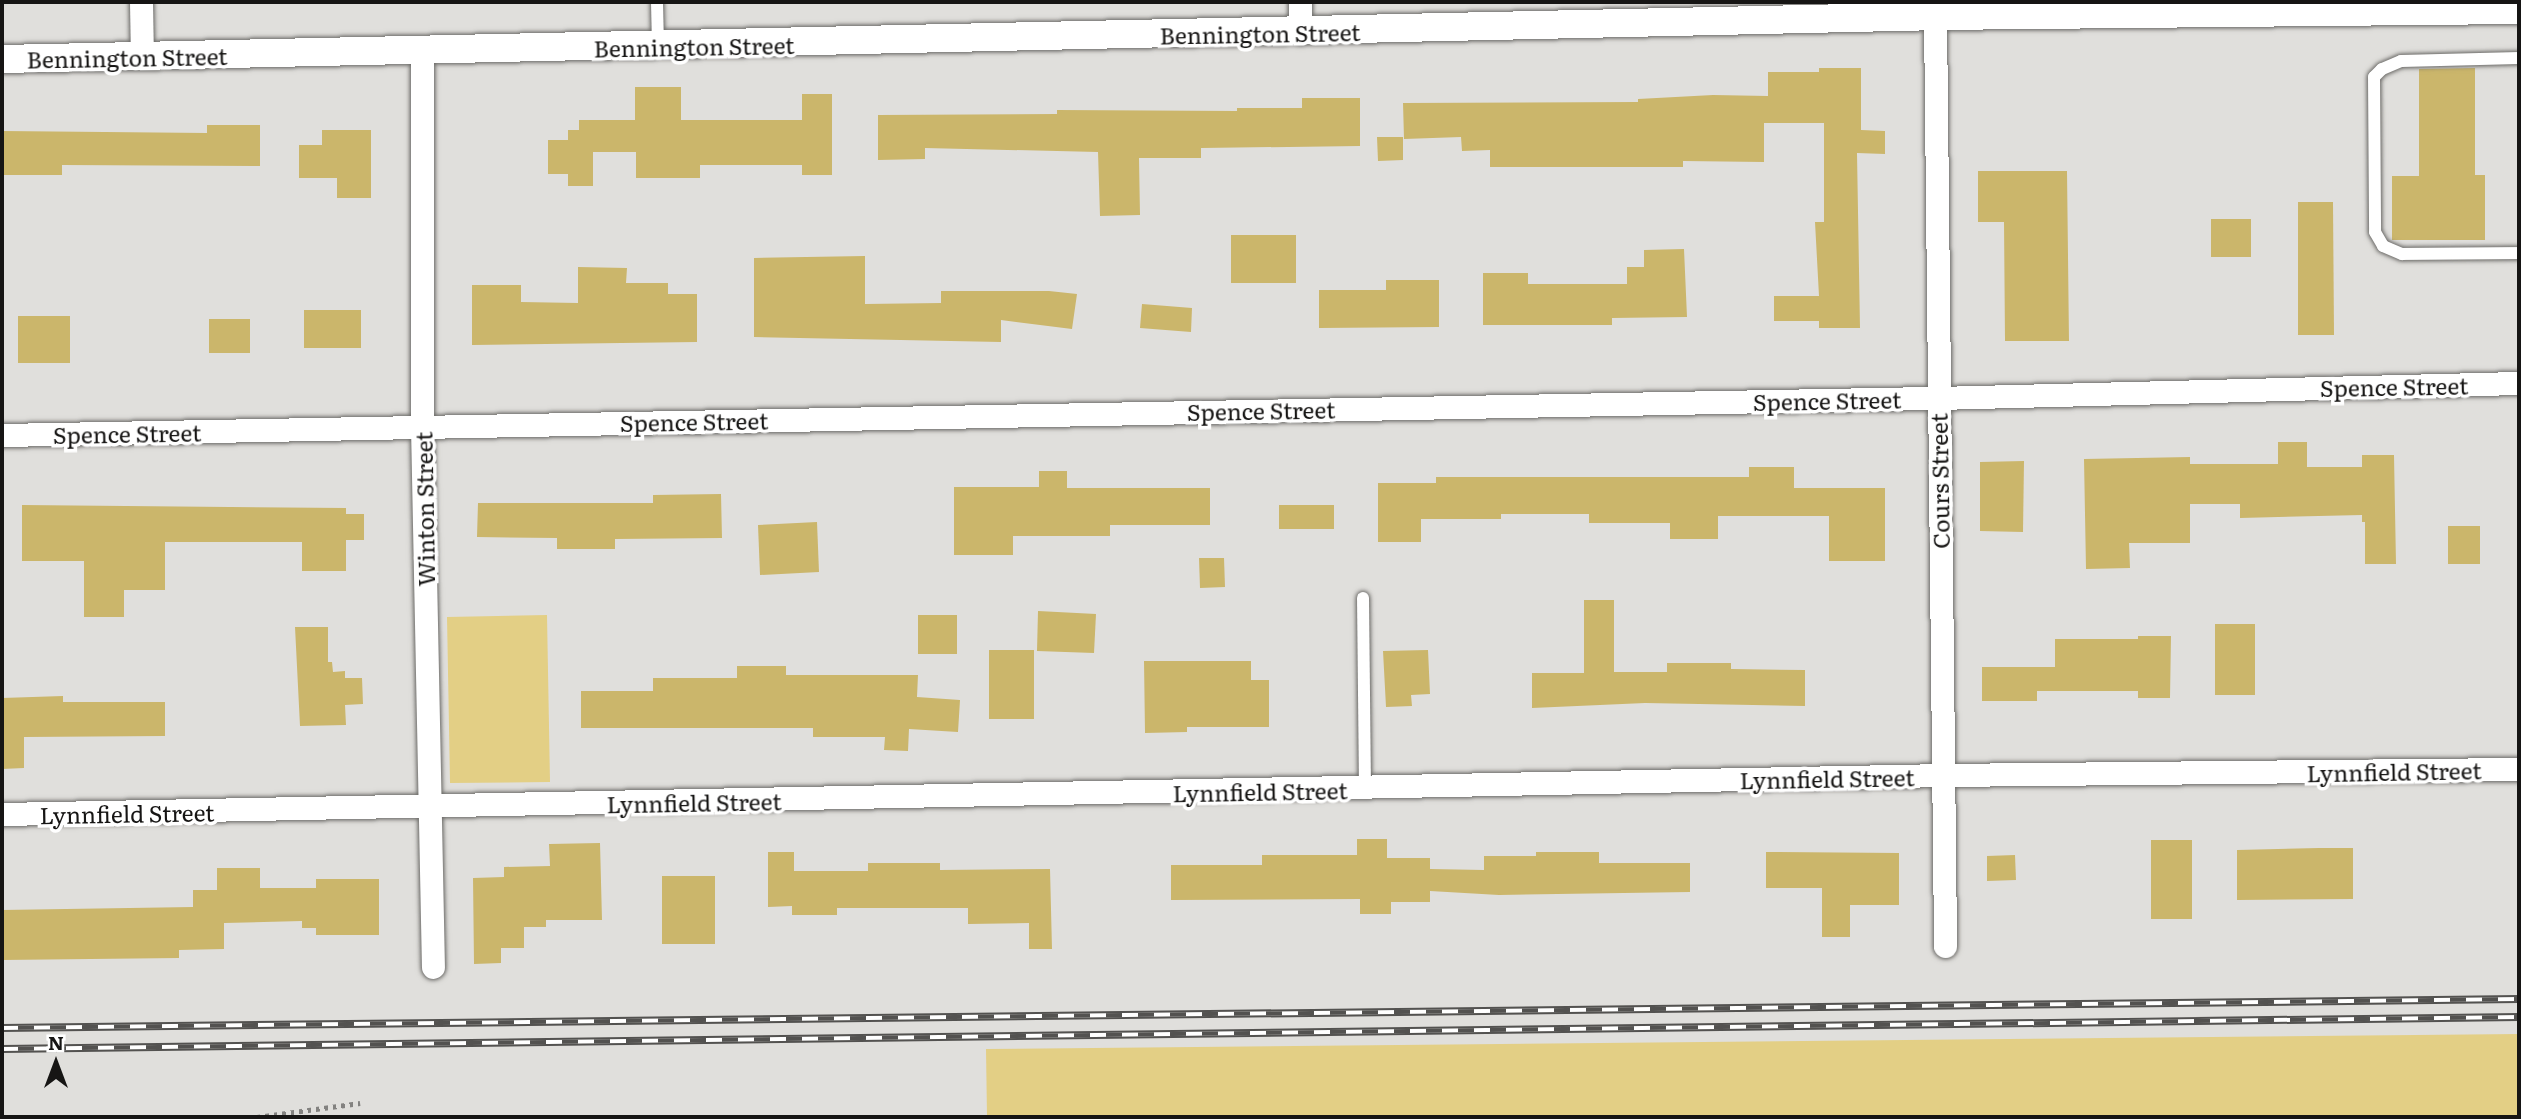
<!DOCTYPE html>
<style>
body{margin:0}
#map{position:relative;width:2521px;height:1119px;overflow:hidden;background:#e0dfdc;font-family:Literata,serif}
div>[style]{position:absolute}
.green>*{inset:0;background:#e3cf85}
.building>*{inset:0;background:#cbb66b}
.path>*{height:4.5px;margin-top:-2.25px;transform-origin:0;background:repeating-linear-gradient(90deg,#838280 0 3.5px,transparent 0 8.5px)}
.roads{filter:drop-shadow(0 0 2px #6c6b68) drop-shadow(0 0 2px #6c6b68)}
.service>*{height:12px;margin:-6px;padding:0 6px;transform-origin:6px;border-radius:6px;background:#fff}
.minor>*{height:23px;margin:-11.5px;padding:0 11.5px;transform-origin:11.5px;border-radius:11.5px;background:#fff}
.tertiary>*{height:28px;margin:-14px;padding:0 14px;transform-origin:14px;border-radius:14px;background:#fff}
.rail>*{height:8px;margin-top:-4px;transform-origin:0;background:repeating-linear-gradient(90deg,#fff 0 16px,#535250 0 32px);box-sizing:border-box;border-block:2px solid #535250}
span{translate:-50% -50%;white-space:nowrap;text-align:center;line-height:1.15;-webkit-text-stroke:7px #fff;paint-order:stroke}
.street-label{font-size:23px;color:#161514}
.frame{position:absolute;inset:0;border:4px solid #161514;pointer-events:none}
.north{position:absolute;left:21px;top:1028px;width:70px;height:70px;-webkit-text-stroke:5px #fff;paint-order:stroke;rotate:0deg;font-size:19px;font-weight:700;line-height:28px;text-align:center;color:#161514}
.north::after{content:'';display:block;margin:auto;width:24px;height:32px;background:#161514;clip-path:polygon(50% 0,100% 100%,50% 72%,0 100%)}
</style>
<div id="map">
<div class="green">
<i style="clip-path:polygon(547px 615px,550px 782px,450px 783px,447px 617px)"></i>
<i style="clip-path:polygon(2519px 1034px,2519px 1117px,987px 1117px,986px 1049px)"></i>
</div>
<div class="building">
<i style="clip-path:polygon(1819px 68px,1861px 68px,1861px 130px,1885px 131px,1885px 154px,1857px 153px,1860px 328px,1819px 328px,1819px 321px,1774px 321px,1774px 296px,1819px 296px,1815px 222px,1824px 222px,1824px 123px,1764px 123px,1764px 162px,1683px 161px,1683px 167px,1490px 167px,1490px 150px,1462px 151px,1461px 137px,1404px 139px,1403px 103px,1638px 102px,1638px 99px,1713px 95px,1768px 96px,1768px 72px,1819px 72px)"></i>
<i style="clip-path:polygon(2475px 68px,2475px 175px,2485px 175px,2485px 240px,2392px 240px,2392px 176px,2419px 176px,2419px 69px)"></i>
<i style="clip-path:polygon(635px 87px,681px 87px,681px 120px,802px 120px,802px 94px,832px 94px,832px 175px,802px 175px,802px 165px,700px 165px,700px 178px,636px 178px,636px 152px,593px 152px,593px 186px,568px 186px,568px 174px,548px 174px,548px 140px,568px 140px,568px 130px,579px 130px,579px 120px,635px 120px)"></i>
<i style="clip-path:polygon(1302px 98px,1360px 98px,1360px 146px,1201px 148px,1201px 158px,1139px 158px,1140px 215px,1100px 216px,1098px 152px,925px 148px,925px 159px,878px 160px,878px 115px,1057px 114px,1057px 110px,1237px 111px,1237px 108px,1302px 108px)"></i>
<i style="clip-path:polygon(207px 125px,260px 125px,260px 166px,62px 165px,62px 175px,2px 175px,2px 131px,207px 133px)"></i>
<i style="clip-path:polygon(322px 130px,371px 130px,371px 198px,337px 198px,337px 178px,299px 178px,299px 145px,322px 145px)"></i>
<i style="clip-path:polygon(1377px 137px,1403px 137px,1403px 160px,1378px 161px)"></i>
<i style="clip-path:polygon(1978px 171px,2067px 171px,2069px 341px,2005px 341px,2004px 222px,1978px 222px)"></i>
<i style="clip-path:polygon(2298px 202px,2333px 202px,2334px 335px,2298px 335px)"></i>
<i style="clip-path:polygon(2211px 219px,2251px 219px,2251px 257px,2211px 257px)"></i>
<i style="clip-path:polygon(1231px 235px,1296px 235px,1296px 283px,1231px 283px)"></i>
<i style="clip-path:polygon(1684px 249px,1687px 317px,1612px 318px,1612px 325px,1483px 325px,1483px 273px,1528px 273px,1528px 284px,1627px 284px,1627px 267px,1644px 267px,1644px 250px)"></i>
<i style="clip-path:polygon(865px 256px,865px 304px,941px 303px,941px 291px,1049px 291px,1077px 294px,1072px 329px,1001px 320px,1001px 342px,754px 337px,754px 258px)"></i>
<i style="clip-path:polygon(578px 267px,627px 268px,626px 283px,668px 283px,668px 294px,697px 294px,697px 342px,472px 345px,472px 285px,521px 285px,521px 302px,578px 303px)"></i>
<i style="clip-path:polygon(1386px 280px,1439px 280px,1439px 327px,1319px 328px,1319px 290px,1386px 290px)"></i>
<i style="clip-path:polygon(1142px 304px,1192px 308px,1191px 332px,1140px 328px)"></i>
<i style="clip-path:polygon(304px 310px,361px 310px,361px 348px,304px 348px)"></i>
<i style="clip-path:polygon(18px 316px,70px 316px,70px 363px,18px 363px)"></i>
<i style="clip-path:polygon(209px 319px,250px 319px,250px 353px,209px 353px)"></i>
<i style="clip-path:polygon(2278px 442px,2307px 442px,2307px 467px,2362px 467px,2362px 455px,2394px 455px,2396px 564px,2365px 564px,2365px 522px,2362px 522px,2362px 515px,2240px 518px,2240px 504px,2190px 504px,2190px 543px,2129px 543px,2130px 568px,2086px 569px,2084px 459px,2190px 457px,2190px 464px,2278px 464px)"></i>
<i style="clip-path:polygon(2024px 461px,2023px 532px,1980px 531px,1980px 462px)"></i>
<i style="clip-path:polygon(1749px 467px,1794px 467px,1794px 488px,1885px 488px,1885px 561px,1829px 561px,1829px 516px,1718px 516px,1718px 539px,1670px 539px,1670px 523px,1589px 523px,1589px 514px,1501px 514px,1501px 519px,1421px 519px,1421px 542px,1378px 542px,1378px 483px,1436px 483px,1436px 477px,1749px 477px)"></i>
<i style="clip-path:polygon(1039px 471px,1067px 471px,1067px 488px,1210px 488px,1210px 525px,1110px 525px,1110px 536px,1013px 536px,1013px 555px,954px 555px,954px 487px,1039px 487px)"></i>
<i style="clip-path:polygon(721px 494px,722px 538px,615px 539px,615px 549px,557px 549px,557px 538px,477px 537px,478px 503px,653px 503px,653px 495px)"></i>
<i style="clip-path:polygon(22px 505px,346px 508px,346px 514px,364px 514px,364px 540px,346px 540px,346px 571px,302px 571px,302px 542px,165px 542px,165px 590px,124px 590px,124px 617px,84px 617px,84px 561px,22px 561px)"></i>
<i style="clip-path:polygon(1279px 505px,1334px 505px,1334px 529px,1279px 529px)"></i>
<i style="clip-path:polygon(817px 522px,819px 572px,760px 575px,758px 525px)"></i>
<i style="clip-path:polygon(2448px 526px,2480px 526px,2480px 564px,2448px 564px)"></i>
<i style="clip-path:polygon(1199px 558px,1224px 558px,1225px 587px,1200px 588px)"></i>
<i style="clip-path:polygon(1584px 600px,1614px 600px,1614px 672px,1667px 672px,1667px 663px,1731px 663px,1731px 669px,1805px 670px,1805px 706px,1645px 703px,1532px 708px,1532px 673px,1584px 673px)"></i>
<i style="clip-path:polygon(1038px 611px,1096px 614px,1094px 653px,1037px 651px)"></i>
<i style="clip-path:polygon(918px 615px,957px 615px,957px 654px,918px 654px)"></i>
<i style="clip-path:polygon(2215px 624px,2255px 624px,2255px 695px,2215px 695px)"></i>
<i style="clip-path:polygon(295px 627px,328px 627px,328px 662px,332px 662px,333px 672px,345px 671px,345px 678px,362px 678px,363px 704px,345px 705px,346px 725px,300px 726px)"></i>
<i style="clip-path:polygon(2138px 636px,2171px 636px,2170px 698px,2138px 698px,2138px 691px,2037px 691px,2037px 701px,1982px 701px,1982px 667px,2055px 667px,2055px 639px,2138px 639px)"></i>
<i style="clip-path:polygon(989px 650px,1034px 650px,1034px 719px,989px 719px)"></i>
<i style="clip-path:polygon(1428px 650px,1430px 694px,1411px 695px,1412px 706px,1386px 707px,1383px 651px)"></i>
<i style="clip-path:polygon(1144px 661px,1251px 661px,1251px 680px,1269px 680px,1269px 727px,1187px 727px,1187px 732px,1145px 733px)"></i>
<i style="clip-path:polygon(737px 666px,786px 666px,786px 675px,918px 675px,917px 697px,960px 700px,958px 732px,909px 729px,908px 751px,884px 750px,885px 737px,813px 737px,813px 728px,581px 728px,581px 691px,653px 691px,653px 678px,737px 678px)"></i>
<i style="clip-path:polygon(63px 696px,63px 702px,165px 702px,165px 736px,24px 737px,24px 768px,2px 769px,2px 698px)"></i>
<i style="clip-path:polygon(1357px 839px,1387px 839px,1387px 858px,1430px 858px,1430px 869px,1484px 870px,1484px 856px,1536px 856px,1536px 852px,1599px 852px,1599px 863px,1690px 863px,1690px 892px,1499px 895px,1430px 891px,1430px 902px,1391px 902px,1391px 914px,1360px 914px,1360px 899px,1171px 900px,1171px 865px,1262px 865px,1262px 855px,1357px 855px)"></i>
<i style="clip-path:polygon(2151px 840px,2192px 840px,2192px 919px,2151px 919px)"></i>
<i style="clip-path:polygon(600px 843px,602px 920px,546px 920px,546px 927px,524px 927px,524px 948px,501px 948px,501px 963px,474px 964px,473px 878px,504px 877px,504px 867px,550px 866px,549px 844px)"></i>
<i style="clip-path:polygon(2319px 848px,2353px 848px,2353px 899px,2237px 900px,2237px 850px)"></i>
<i style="clip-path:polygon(768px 852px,794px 852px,794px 871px,868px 871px,868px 863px,940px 863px,940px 870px,1050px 869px,1052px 949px,1029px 949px,1029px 923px,968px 924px,968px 908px,837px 908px,837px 915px,792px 915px,792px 906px,768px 907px)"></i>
<i style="clip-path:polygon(1766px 852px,1899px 853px,1899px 905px,1850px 905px,1850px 937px,1822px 937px,1822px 888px,1766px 888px)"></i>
<i style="clip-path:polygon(2015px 855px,2016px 880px,1987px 881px,1987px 856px)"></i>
<i style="clip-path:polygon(217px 868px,260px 868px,260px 888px,316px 888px,316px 879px,379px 879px,379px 935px,316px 935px,316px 928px,302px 928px,302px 921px,224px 923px,224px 949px,179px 950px,179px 958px,2px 960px,2px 910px,193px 907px,193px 890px,217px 890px)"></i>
<i style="clip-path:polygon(662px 876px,715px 876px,715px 944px,662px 944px)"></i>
</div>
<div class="path">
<i style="left:257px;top:1117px;width:104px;rotate:-7.7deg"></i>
</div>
<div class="roads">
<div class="service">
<i style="left:657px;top:2px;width:44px;rotate:88.7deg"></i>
<i style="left:2519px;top:58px;width:118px;rotate:178.5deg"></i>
<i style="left:2401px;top:61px;width:21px;rotate:157deg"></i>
<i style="left:2382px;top:69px;width:11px;rotate:135deg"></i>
<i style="left:2374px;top:77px;width:155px;rotate:89.6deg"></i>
<i style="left:2375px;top:232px;width:16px;rotate:60deg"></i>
<i style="left:2383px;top:246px;width:21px;rotate:23deg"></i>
<i style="left:2402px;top:254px;width:117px;rotate:-0.5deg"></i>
<i style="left:1363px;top:598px;width:191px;rotate:89.4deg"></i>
</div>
<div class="minor">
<i style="left:141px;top:2px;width:55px;rotate:89deg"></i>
<i style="left:1300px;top:2px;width:31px;rotate:90deg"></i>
<i style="left:1935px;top:16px;width:930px;rotate:89.38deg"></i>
<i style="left:422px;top:52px;width:374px;rotate:90deg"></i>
<i style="left:422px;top:426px;width:541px;rotate:88.84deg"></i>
<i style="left:2px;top:435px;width:1935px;rotate:-1.1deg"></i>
<i style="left:1937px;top:398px;width:582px;rotate:-1.48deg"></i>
<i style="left:2px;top:814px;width:1941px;rotate:-1.15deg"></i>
<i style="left:1943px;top:775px;width:576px;rotate:-0.6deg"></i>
</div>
<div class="tertiary">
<i style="left:2px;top:59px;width:1933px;rotate:-1.27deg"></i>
<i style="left:1935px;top:16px;width:584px;rotate:-0.59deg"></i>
</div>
</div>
<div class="rail">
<i style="left:2px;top:1028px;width:2517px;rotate:-0.66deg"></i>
<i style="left:2px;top:1049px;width:2517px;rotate:-0.73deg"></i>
</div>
<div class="street-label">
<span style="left:1260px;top:33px;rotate:-1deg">Bennington Street</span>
<span style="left:694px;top:46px;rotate:-1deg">Bennington Street</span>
<span style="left:127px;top:57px;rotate:-1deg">Bennington Street</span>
<span style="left:2394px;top:386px;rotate:-1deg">Spence Street</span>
<span style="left:1827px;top:400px;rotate:-1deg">Spence Street</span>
<span style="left:1261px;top:410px;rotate:-1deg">Spence Street</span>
<span style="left:694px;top:421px;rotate:-1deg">Spence Street</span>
<span style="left:127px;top:433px;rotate:-1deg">Spence Street</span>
<span style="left:1939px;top:481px;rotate:-91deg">Cours Street</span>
<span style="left:424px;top:509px;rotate:-91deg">Winton Street</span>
<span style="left:2394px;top:771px;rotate:-1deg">Lynnfield Street</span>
<span style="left:1827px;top:778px;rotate:-1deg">Lynnfield Street</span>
<span style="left:1260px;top:791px;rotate:-1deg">Lynnfield Street</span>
<span style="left:694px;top:802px;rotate:-1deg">Lynnfield Street</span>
<span style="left:127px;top:813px;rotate:-1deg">Lynnfield Street</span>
</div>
<div class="frame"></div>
<div class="north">N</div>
</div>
